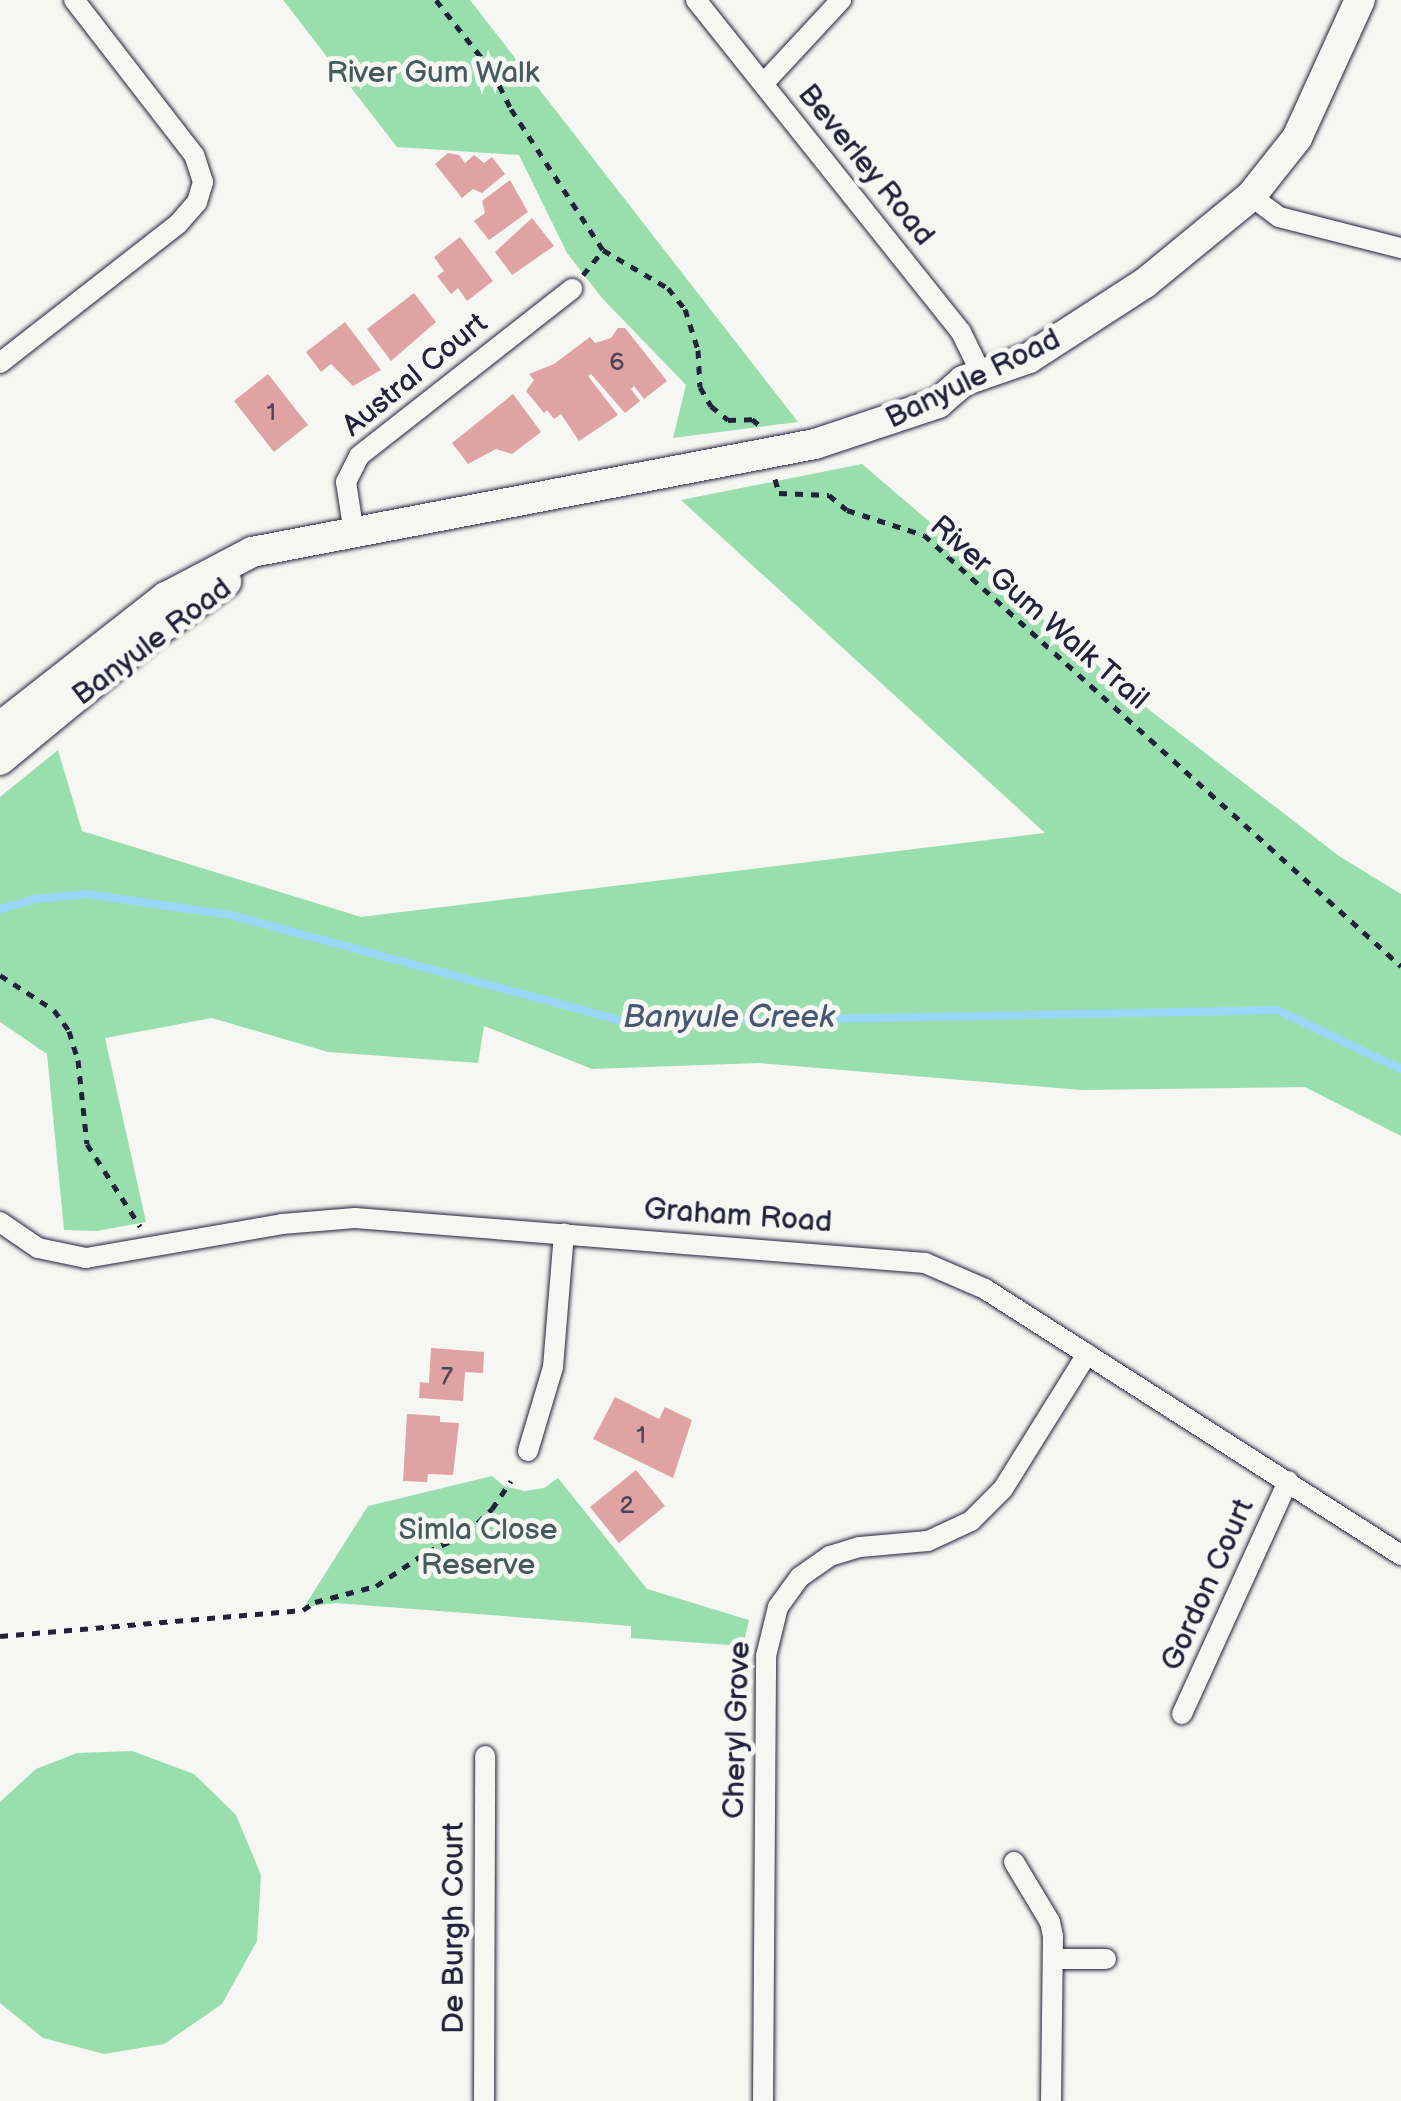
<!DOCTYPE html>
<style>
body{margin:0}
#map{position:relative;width:1401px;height:2101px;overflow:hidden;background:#f6f6f2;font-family:"Balsamiq Sans",sans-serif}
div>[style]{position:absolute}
.green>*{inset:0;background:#98dfad}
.stream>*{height:8px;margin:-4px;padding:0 4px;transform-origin:4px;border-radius:4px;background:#99d7fa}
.building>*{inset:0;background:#dea3a2}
.path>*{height:5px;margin-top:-2.5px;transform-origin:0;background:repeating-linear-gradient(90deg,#22223b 0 8px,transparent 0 16px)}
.roads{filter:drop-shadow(0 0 2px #22223b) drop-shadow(0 0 2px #22223b)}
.street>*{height:20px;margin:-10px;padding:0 10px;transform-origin:10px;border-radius:10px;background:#f6f6f2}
.secondary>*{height:30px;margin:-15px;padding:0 15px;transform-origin:15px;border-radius:15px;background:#f6f6f2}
span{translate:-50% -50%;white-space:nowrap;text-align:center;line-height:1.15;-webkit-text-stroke:10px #f6f6f2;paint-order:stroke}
.number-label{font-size:25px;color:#514255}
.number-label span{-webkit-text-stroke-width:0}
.park-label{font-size:30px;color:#455b5d}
.street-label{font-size:30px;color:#22223b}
.water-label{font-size:32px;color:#465874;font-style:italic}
</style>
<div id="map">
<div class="green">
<i style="clip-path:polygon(283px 0,470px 0,798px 422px,673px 438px,686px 385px,602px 298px,567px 253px,519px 155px,397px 147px)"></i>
<i style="clip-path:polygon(862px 464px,1152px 712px,1339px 856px,1401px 894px,1401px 1136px,1305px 1087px,1082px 1090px,759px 1063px,592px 1069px,484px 1026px,478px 1063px,328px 1052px,212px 1018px,105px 1038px,146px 1222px,97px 1231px,64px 1230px,47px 1054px,0 1022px,0 797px,58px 750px,82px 831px,361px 917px,1045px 833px,681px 500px)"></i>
<i style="clip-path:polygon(492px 1476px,504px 1486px,524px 1491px,544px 1488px,558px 1478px,647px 1589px,749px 1620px,743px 1646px,631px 1638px,631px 1626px,336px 1603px,304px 1607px,368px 1506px)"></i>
<i style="clip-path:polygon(132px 1751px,194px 1774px,236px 1815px,261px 1875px,257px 1941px,222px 2004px,164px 2044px,104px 2054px,43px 2038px,0 2003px,0 1802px,36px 1769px,77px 1753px)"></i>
</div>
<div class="stream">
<i style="left:0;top:909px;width:36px;rotate:-16deg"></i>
<i style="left:35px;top:899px;width:51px;rotate:-5.6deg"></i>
<i style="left:86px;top:894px;width:146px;rotate:8.3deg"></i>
<i style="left:230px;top:915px;width:415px;rotate:15.1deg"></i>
<i style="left:631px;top:1023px;width:646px;rotate:-1.15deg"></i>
<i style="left:1277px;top:1010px;width:137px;rotate:25.4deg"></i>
</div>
<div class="building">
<i style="clip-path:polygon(448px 153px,459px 155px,465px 163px,474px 155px,484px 163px,492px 157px,505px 174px,482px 193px,473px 189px,462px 198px,435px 164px)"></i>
<i style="clip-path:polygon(510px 180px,528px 212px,489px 240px,474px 221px,485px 213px,482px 201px)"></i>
<i style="clip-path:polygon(532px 218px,554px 246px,512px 275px,495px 252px)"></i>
<i style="clip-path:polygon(460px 237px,493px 281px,467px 301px,458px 288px,451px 294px,437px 276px,444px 271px,434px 257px)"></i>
<i style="clip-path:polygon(414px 293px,436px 322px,391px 361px,367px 329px)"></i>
<i style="clip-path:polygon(345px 322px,381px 370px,353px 386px,331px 364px,321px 372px,306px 352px)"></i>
<i style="clip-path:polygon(618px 328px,625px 328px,667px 381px,644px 399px,634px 386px,631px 389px,640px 401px,625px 413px,591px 374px,588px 376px,618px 415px,579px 441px,561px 414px,554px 419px,547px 410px,544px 413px,526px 391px,534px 380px,529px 374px,554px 364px,590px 337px,595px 343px,611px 338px)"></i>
<i style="clip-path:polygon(268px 374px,308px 425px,274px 452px,234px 401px)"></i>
<i style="clip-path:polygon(513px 394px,541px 432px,512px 454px,496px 449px,468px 464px,452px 443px)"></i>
<i style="clip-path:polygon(431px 1348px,484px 1352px,483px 1373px,465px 1372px,463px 1401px,419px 1398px,420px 1382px,429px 1383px)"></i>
<i style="clip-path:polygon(615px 1397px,659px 1419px,665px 1407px,692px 1420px,673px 1478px,593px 1439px)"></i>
<i style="clip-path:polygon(407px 1414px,440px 1416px,440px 1422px,459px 1423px,453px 1475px,428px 1474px,427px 1482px,403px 1481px)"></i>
<i style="clip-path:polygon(636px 1470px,665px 1506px,619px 1543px,590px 1507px)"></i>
</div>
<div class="path">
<i style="left:436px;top:0;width:90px;rotate:51.7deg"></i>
<i style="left:492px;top:71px;width:42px;rotate:63.4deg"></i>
<i style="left:511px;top:109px;width:168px;rotate:56.9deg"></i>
<i style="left:603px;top:250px;width:75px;rotate:30.3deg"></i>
<i style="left:668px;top:288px;width:27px;rotate:51deg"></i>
<i style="left:685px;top:309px;width:43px;rotate:72.4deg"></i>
<i style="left:698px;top:350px;width:37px;rotate:87deg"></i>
<i style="left:700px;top:387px;width:22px;rotate:60deg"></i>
<i style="left:711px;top:406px;width:22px;rotate:39deg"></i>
<i style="left:728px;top:420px;width:24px;rotate:-2deg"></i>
<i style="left:752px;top:419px;width:11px;rotate:41deg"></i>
<i style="left:583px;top:275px;width:32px;rotate:-51deg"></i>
<i style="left:775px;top:479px;width:15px;rotate:74deg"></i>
<i style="left:779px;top:493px;width:50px;rotate:2.3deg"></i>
<i style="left:829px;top:495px;width:23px;rotate:40deg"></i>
<i style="left:847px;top:510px;width:81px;rotate:18deg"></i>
<i style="left:924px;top:535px;width:643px;rotate:42.1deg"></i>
<i style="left:0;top:975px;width:64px;rotate:32.9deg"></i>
<i style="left:54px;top:1010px;width:26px;rotate:54deg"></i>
<i style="left:69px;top:1031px;width:30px;rotate:73deg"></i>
<i style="left:78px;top:1060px;width:84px;rotate:83.9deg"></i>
<i style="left:87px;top:1144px;width:98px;rotate:57.1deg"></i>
<i style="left:0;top:1636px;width:304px;rotate:-4.9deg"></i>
<i style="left:303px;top:1610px;width:14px;rotate:-34deg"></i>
<i style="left:315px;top:1602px;width:63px;rotate:-14.7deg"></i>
<i style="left:376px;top:1586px;width:61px;rotate:-33.7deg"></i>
<i style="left:427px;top:1552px;width:43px;rotate:-24.8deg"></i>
<i style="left:466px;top:1534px;width:36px;rotate:-44deg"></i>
<i style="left:492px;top:1509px;width:34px;rotate:-56deg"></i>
</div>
<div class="roads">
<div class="street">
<i style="left:696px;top:0;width:425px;rotate:51.4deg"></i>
<i style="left:961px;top:332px;width:46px;rotate:64deg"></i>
<i style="left:763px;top:84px;width:115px;rotate:-47.1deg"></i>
<i style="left:1251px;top:196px;width:35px;rotate:37deg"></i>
<i style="left:1279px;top:217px;width:126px;rotate:14.3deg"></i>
<i style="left:0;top:363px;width:226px;rotate:-38deg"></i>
<i style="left:178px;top:224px;width:29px;rotate:-49deg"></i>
<i style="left:197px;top:202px;width:21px;rotate:-73deg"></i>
<i style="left:203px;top:182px;width:28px;rotate:-108deg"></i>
<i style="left:194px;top:155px;width:196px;rotate:-127.7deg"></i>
<i style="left:354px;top:534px;width:53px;rotate:-98.7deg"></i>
<i style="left:346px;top:482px;width:29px;rotate:-63deg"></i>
<i style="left:359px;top:456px;width:271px;rotate:-38.1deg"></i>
<i style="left:0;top:1222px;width:46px;rotate:34.4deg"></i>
<i style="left:38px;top:1248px;width:49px;rotate:11.8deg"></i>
<i style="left:86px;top:1258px;width:199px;rotate:-9.8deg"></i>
<i style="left:282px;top:1224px;width:73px;rotate:-4.7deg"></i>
<i style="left:355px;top:1218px;width:572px;rotate:4.51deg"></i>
<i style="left:925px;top:1263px;width:65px;rotate:23.4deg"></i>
<i style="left:985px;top:1289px;width:494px;rotate:32.6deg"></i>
<i style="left:528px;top:1451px;width:88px;rotate:-73.4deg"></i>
<i style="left:553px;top:1367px;width:134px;rotate:-85.3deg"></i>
<i style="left:1182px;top:1714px;width:256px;rotate:-65.5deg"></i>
<i style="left:1014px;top:1862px;width:70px;rotate:59deg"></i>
<i style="left:1050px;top:1922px;width:14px;rotate:78deg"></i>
<i style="left:1053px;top:1936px;width:165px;rotate:90.7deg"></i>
<i style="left:1054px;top:1959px;width:52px"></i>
<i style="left:484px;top:2101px;width:345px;rotate:-89.8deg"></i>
<i style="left:763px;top:2101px;width:445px;rotate:-89.6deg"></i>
<i style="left:766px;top:1656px;width:50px;rotate:-76.2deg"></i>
<i style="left:778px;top:1607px;width:37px;rotate:-54deg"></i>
<i style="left:800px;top:1577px;width:37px;rotate:-35deg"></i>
<i style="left:830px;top:1556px;width:31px;rotate:-17deg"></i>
<i style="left:860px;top:1547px;width:68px;rotate:-5deg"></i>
<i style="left:928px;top:1541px;width:47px;rotate:-24.9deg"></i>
<i style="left:971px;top:1521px;width:45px;rotate:-45deg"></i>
<i style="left:1003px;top:1489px;width:159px;rotate:-58.1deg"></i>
</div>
<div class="secondary">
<i style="left:0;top:727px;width:211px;rotate:-38.1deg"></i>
<i style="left:166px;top:597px;width:97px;rotate:-27.6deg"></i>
<i style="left:252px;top:552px;width:573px;rotate:-10.86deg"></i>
<i style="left:815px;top:444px;width:130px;rotate:-18.4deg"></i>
<i style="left:938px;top:403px;width:33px;rotate:-41deg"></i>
<i style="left:963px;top:381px;width:70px;rotate:-19.2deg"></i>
<i style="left:1029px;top:358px;width:138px;rotate:-32.9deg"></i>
<i style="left:1145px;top:283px;width:137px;rotate:-39.4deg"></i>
<i style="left:1251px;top:196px;width:74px;rotate:-51.6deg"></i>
<i style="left:1297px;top:138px;width:152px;rotate:-65.5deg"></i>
<i style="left:0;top:760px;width:198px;rotate:-39.5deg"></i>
<i style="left:153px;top:634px;width:90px;rotate:-35.5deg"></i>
</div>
</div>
<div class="number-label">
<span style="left:617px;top:363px">6</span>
<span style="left:271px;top:413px">1</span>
<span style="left:447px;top:1377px">7</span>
<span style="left:641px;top:1436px">1</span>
<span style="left:627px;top:1506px">2</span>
</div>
<div class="park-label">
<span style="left:433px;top:73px">River Gum Walk</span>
<span style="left:478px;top:1547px">Simla Close<br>Reserve</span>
</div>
<div class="street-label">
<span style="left:866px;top:165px;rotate:51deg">Beverley Road</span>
<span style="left:415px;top:375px;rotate:-39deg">Austral Court</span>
<span style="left:973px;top:379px;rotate:-26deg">Banyule Road</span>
<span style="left:1039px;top:613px;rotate:41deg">River Gum Walk Trail</span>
<span style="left:152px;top:642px;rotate:-37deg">Banyule Road</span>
<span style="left:738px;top:1216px;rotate:4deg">Graham Road</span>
<span style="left:1208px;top:1585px;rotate:-66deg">Gordon Court</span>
<span style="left:737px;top:1730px;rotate:-88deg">Cheryl Grove</span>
<span style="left:454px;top:1928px;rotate:-90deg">De Burgh Court</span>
</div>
<div class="water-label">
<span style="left:729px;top:1018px">Banyule Creek</span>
</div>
</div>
